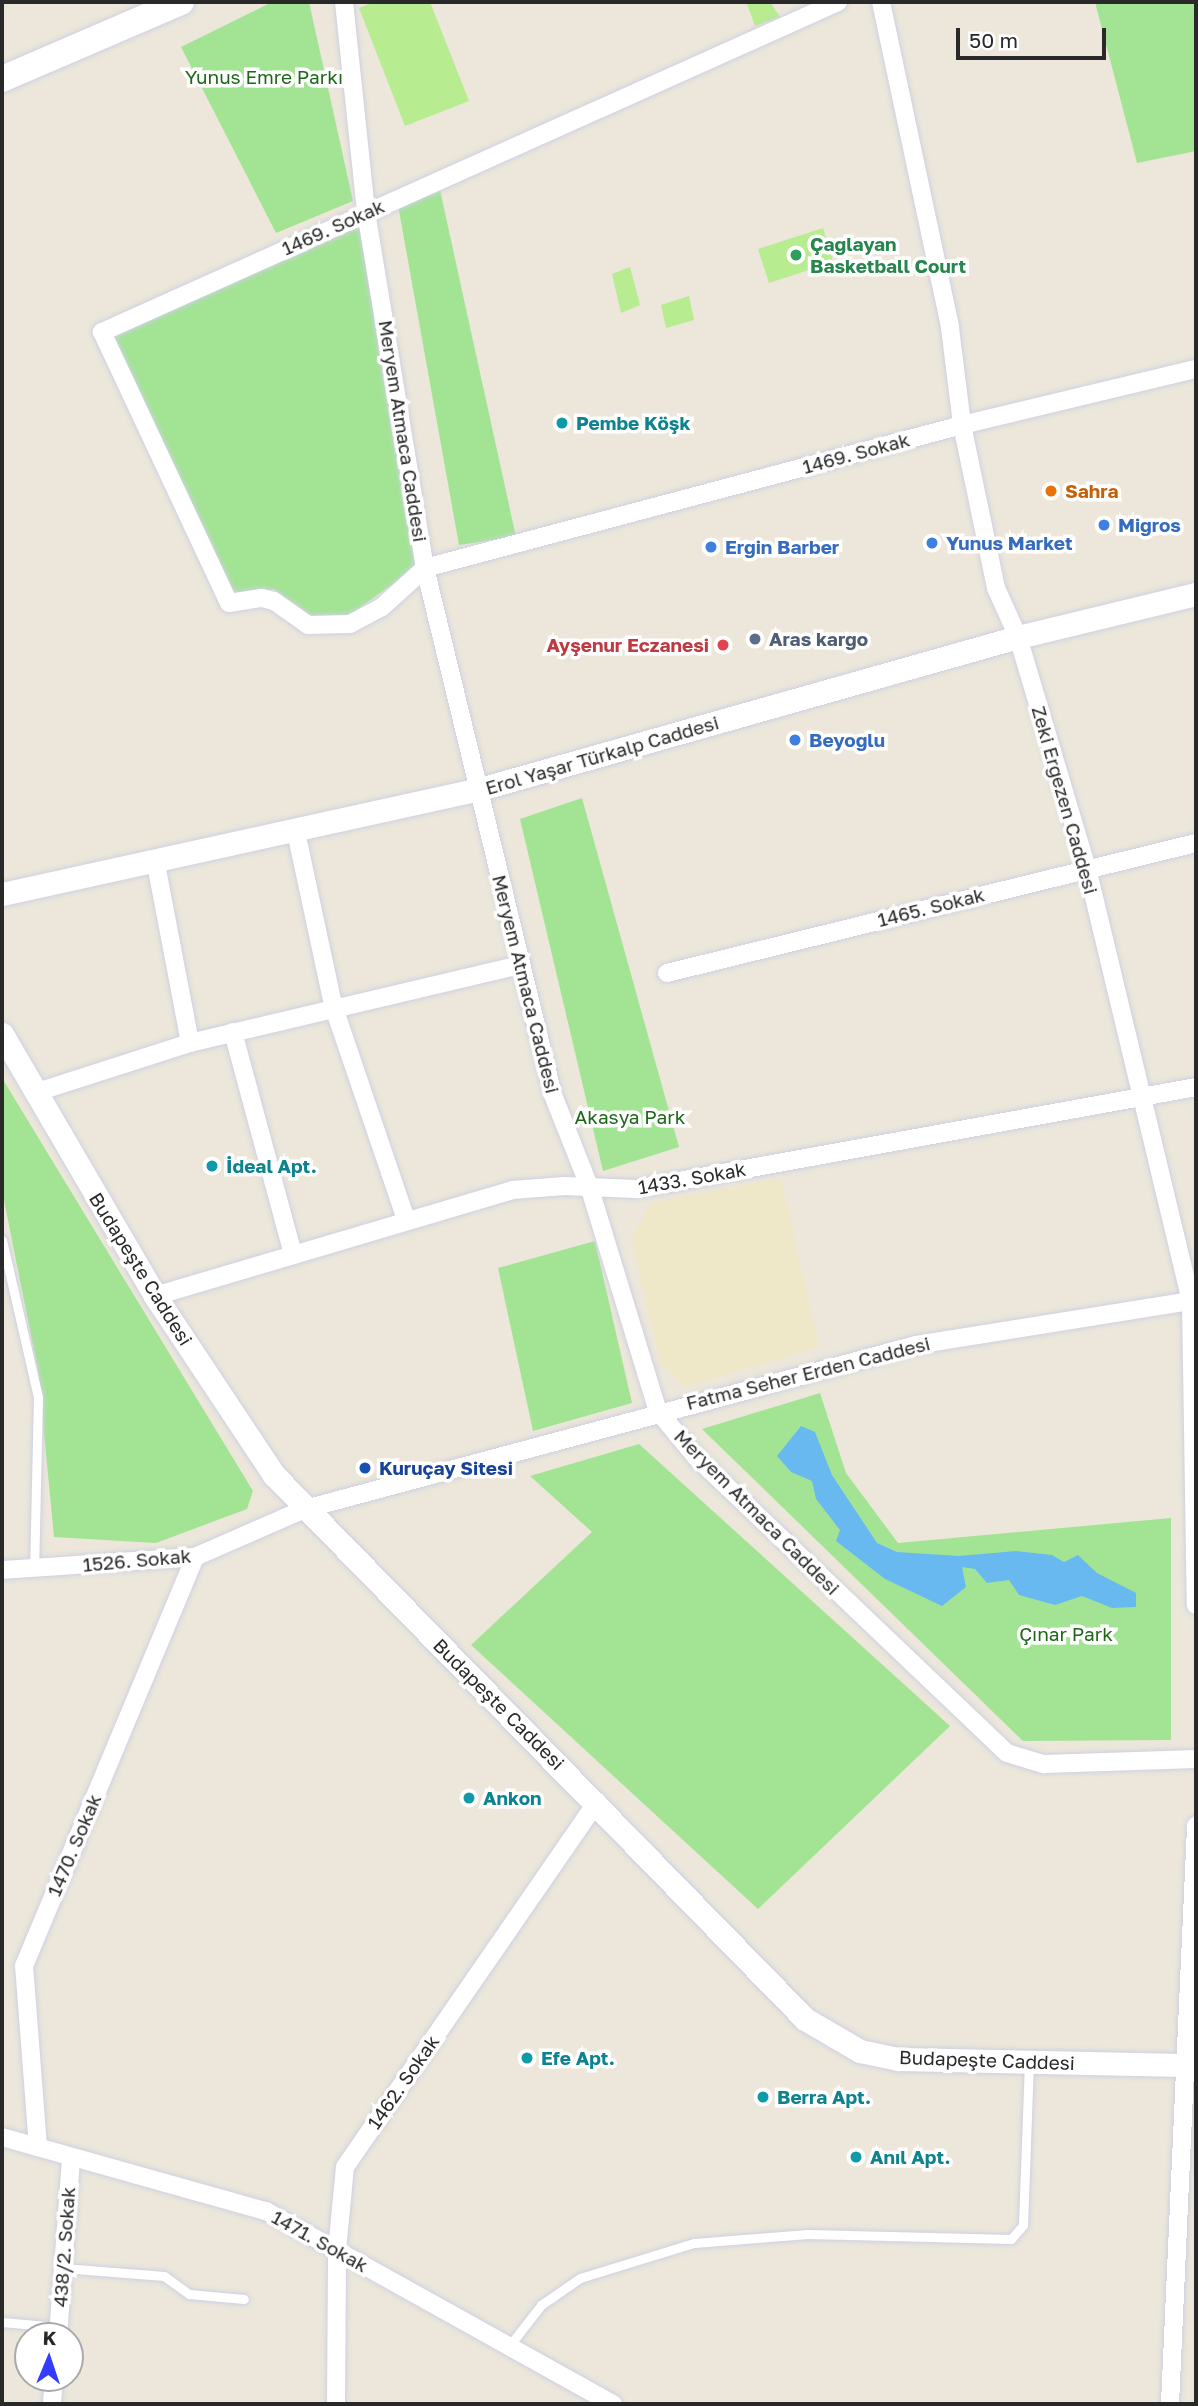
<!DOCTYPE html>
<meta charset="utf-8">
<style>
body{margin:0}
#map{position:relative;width:1198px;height:2406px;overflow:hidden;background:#ece7da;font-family:"Golos Text",sans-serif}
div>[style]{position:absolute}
.education>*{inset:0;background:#eee7c8}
.green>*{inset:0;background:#a3e494}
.pitch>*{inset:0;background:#b7ec90}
.water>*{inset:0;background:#69b9f1}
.roads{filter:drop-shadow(0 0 2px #cfd0e2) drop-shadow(0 0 2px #cfd0e2)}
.service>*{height:9px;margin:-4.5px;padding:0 4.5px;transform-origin:4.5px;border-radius:4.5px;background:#fff}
.minor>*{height:18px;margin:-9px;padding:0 9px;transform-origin:9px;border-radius:9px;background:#fff}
.tertiary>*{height:23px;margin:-11.5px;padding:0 11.5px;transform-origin:11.5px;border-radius:11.5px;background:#fff}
.secondary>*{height:26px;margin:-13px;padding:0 13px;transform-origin:13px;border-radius:13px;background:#fff}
.dots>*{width:19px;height:19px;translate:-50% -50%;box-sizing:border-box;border:4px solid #fff;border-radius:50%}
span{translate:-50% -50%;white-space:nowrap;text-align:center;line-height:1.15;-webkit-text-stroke:7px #fff;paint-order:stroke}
.park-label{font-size:19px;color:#1c6718}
.street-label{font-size:19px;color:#292929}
.leisure-label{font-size:19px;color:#27864d;font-weight:700}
.left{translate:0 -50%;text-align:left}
.culture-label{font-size:19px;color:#0d838f;font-weight:700}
.food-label{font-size:19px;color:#c56008;font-weight:700}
.shop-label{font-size:19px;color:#366cbe;font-weight:700}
.service-label{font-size:19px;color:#4e5e75;font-weight:700}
.health-label{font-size:19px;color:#be3a42;font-weight:700}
.right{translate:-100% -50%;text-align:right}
.transit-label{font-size:19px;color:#164399;font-weight:700}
.frame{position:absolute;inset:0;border:4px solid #292929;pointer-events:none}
.north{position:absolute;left:14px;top:2322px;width:70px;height:70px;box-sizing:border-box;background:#fff;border:2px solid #a9a9a9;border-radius:50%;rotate:2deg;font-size:19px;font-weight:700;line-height:28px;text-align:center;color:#292929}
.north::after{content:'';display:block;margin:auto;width:24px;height:32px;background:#343cfe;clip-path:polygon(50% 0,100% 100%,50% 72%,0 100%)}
.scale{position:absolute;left:956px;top:28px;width:150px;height:32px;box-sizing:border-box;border:4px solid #292929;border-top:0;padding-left:9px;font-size:21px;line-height:24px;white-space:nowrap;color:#292929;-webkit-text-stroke:5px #fff;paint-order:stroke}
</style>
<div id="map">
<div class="education">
<i style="clip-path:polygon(781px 1178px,819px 1347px,684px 1387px,661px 1365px,631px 1239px,651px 1203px)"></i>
</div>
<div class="green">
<i style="clip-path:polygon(272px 2px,309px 2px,353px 201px,276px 233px,181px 47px)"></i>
<i style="clip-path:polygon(1095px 2px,1196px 2px,1196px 151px,1137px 163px)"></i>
<i style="clip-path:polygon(440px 190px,516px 537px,459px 545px,398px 205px)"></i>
<i style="clip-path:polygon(361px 223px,416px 567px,347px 617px,309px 617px,274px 589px,232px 594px,112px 336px)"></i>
<i style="clip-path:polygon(582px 798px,679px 1147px,603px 1171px,520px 819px)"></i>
<i style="clip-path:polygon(2px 1078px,253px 1491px,247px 1509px,156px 1543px,54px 1537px,38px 1371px,2px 1190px)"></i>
<i style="clip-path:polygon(595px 1241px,632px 1403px,533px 1431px,498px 1268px)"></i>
<i style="clip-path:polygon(820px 1393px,846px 1473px,898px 1543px,1171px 1518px,1171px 1740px,1023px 1741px,702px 1429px)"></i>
<i style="clip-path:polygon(639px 1444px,950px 1726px,758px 1909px,471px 1645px,592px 1532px,530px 1476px)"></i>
</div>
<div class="pitch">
<i style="clip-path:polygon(374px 2px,430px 2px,469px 101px,405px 126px,359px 8px)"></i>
<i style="clip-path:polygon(753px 2px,770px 2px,780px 17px,755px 26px,747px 4px)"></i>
<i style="clip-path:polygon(823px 228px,833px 262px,769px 283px,758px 249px)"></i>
<i style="clip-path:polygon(630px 267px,640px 305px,621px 313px,612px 274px)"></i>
<i style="clip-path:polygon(689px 296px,694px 320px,666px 328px,661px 305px)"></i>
</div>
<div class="water">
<i style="clip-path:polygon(801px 1426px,815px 1432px,832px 1475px,877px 1543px,897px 1552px,959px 1556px,1016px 1551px,1052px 1555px,1064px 1562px,1078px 1555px,1097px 1573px,1136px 1593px,1136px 1607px,1112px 1608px,1082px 1596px,1055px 1605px,1019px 1595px,1009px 1580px,987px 1583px,975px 1569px,962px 1567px,966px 1587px,942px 1606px,885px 1579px,836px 1541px,840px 1530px,816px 1499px,812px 1481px,791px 1472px,777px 1456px)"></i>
</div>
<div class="roads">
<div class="service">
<i style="left:2px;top:1240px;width:161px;rotate:77.1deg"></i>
<i style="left:38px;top:1397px;width:172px;rotate:91.3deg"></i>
<i style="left:63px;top:2268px;width:101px;rotate:4.5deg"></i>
<i style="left:164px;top:2276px;width:31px;rotate:36deg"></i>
<i style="left:189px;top:2294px;width:55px;rotate:5.2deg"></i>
<i style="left:2px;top:2322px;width:56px;rotate:5.1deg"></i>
<i style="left:510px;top:2345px;width:51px;rotate:-52.2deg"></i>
<i style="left:541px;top:2305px;width:47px;rotate:-34.7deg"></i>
<i style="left:580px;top:2278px;width:119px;rotate:-17.1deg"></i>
<i style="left:694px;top:2243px;width:114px;rotate:-4.5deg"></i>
<i style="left:808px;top:2234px;width:203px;rotate:1.4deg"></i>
<i style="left:1011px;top:2239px;width:18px;rotate:-49deg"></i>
<i style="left:1023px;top:2225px;width:162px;rotate:-87.9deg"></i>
</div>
<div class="minor">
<i style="left:344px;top:2px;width:211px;rotate:84deg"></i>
<i style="left:366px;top:212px;width:361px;rotate:80.6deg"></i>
<i style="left:425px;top:568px;width:542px;rotate:76.35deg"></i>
<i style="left:553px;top:1095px;width:98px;rotate:68.4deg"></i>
<i style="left:589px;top:1186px;width:235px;rotate:73deg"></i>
<i style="left:658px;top:1411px;width:60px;rotate:50.4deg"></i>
<i style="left:696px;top:1457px;width:429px;rotate:43.6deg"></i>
<i style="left:1007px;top:1753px;width:39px;rotate:17deg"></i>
<i style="left:1044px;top:1764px;width:152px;rotate:-1.9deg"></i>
<i style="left:838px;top:2px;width:807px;rotate:155.85deg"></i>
<i style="left:102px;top:332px;width:299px;rotate:64.9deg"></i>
<i style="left:229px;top:603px;width:33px;rotate:-9deg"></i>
<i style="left:262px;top:598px;width:12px;rotate:14deg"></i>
<i style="left:274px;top:601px;width:42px;rotate:35.2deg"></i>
<i style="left:308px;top:625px;width:42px;rotate:-1.4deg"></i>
<i style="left:350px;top:624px;width:36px;rotate:-28deg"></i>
<i style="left:382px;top:607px;width:58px;rotate:-42.2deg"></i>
<i style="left:425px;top:568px;width:556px;rotate:-14.91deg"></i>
<i style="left:962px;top:425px;width:241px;rotate:-13.5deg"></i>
<i style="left:881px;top:2px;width:333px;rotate:78deg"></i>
<i style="left:950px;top:328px;width:98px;rotate:82.9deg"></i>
<i style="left:962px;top:425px;width:167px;rotate:78.2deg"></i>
<i style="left:996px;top:588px;width:54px;rotate:65.8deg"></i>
<i style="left:1018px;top:637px;width:241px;rotate:73.4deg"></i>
<i style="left:1087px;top:868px;width:444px;rotate:76.5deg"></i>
<i style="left:1191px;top:1300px;width:305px;rotate:89.1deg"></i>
<i style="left:296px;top:832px;width:177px;rotate:77.9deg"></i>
<i style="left:333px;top:1005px;width:226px;rotate:71.2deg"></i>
<i style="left:155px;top:859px;width:187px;rotate:79.2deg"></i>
<i style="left:667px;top:973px;width:545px;rotate:-13.81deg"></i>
<i style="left:233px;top:1032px;width:231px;rotate:74.9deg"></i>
<i style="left:34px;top:1093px;width:164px;rotate:-17.8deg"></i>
<i style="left:190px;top:1043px;width:340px;rotate:-13.3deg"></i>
<i style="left:155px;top:1296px;width:372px;rotate:-16.5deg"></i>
<i style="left:512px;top:1190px;width:53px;rotate:-4.3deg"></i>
<i style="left:565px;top:1186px;width:70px;rotate:2.5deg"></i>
<i style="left:635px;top:1189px;width:570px;rotate:-10.3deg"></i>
<i style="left:2px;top:1570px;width:193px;rotate:-3.9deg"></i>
<i style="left:195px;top:1557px;width:120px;rotate:-23.6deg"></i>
<i style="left:305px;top:1509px;width:633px;rotate:-15.02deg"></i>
<i style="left:916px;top:1345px;width:284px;rotate:-9.1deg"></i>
<i style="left:2px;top:2137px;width:274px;rotate:15.7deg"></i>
<i style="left:266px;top:2211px;width:397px;rotate:29.1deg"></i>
<i style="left:38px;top:2147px;width:182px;rotate:-94.4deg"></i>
<i style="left:24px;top:1966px;width:443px;rotate:-67.3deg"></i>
<i style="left:58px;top:2336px;width:178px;rotate:-85.8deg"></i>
<i style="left:52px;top:2404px;width:26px;rotate:-86deg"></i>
<i style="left:336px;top:2404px;width:154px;rotate:-89.6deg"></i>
<i style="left:337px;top:2250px;width:83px;rotate:-84.5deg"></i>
<i style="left:345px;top:2167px;width:444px;rotate:-55.4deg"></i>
<i style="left:1170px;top:2404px;width:579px;rotate:-87.42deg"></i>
</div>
<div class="tertiary">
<i style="left:2px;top:894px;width:489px;rotate:-12.4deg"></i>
<i style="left:480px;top:789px;width:559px;rotate:-15.78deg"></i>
<i style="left:1018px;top:637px;width:183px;rotate:-13.6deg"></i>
<i style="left:2px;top:1034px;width:303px;rotate:59.7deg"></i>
<i style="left:155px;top:1296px;width:215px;rotate:56.4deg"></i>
<i style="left:274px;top:1475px;width:760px;rotate:45.69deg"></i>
<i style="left:805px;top:2019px;width:64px;rotate:30.2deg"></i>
<i style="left:860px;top:2051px;width:40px;rotate:12deg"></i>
<i style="left:899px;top:2059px;width:297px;rotate:1.2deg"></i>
</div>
<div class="secondary">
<i style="left:2px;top:79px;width:195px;rotate:-23.3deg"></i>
</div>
</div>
<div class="dots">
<i style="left:796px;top:255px;background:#2e9e5b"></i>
<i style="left:562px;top:423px;background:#0f9aa8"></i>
<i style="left:1051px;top:491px;background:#e8710a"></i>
<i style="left:1104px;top:525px;background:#3f7fe0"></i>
<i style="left:932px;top:543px;background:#3f7fe0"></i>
<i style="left:711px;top:547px;background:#3f7fe0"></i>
<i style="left:755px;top:639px;background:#5c6f8a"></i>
<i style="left:723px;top:645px;background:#e0444e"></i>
<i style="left:795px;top:740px;background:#3f7fe0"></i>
<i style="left:212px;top:1166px;background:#0f9aa8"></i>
<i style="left:365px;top:1468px;background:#1a4fb4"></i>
<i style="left:469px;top:1798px;background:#0f9aa8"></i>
<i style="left:527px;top:2058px;background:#0f9aa8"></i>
<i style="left:763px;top:2097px;background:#0f9aa8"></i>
<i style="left:856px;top:2157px;background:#0f9aa8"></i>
</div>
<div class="park-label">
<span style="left:264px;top:77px">Yunus Emre Parkı</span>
<span style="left:630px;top:1117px">Akasya Park</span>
<span style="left:1066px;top:1634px">Çınar Park</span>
</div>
<div class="street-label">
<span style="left:333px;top:227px;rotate:-24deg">1469. Sokak</span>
<span style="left:403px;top:431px;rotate:81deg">Meryem Atmaca Caddesi</span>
<span style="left:856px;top:453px;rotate:-15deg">1469. Sokak</span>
<span style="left:602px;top:755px;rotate:-16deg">Erol Yaşar Türkalp Caddesi</span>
<span style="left:1065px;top:800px;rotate:74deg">Zeki Ergezen Caddesi</span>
<span style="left:931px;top:907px;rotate:-14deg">1465. Sokak</span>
<span style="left:526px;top:984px;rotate:76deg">Meryem Atmaca Caddesi</span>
<span style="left:692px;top:1178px;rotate:-10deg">1433. Sokak</span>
<span style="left:141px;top:1269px;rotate:58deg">Budapeşte Caddesi</span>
<span style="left:808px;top:1373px;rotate:-14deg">Fatma Seher Erden Caddesi</span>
<span style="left:757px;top:1512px;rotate:45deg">Meryem Atmaca Caddesi</span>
<span style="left:137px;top:1560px;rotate:-5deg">1526. Sokak</span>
<span style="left:499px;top:1704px;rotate:45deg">Budapeşte Caddesi</span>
<span style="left:74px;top:1845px;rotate:-67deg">1470. Sokak</span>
<span style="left:987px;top:2060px;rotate:2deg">Budapeşte Caddesi</span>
<span style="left:403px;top:2082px;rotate:-55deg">1462. Sokak</span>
<span style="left:320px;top:2241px;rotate:29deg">1471. Sokak</span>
<span style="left:64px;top:2247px;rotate:-86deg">438/2. Sokak</span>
</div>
<div class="leisure-label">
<span class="left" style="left:810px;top:255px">Çağlayan<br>Basketball Court</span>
</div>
<div class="culture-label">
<span class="left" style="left:576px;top:423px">Pembe Köşk</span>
<span class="left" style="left:226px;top:1166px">İdeal Apt.</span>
<span class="left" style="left:483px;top:1798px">Ankon</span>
<span class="left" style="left:541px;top:2058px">Efe Apt.</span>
<span class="left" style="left:777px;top:2097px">Berra Apt.</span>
<span class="left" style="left:870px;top:2157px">Anıl Apt.</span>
</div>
<div class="food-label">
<span class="left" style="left:1065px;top:491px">Sahra</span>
</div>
<div class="shop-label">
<span class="left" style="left:1118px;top:525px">Migros</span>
<span class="left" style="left:946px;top:543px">Yunus Market</span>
<span class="left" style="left:725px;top:547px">Ergin Barber</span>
<span class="left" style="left:809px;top:740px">Beyoğlu</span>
</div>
<div class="service-label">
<span class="left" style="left:769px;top:639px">Aras kargo</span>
</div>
<div class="health-label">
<span class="right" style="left:709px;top:645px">Ayşenur Eczanesi</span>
</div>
<div class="transit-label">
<span class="left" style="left:379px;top:1468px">Kuruçay Sitesi</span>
</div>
<div class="frame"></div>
<div class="north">K</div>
<div class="scale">50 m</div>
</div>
